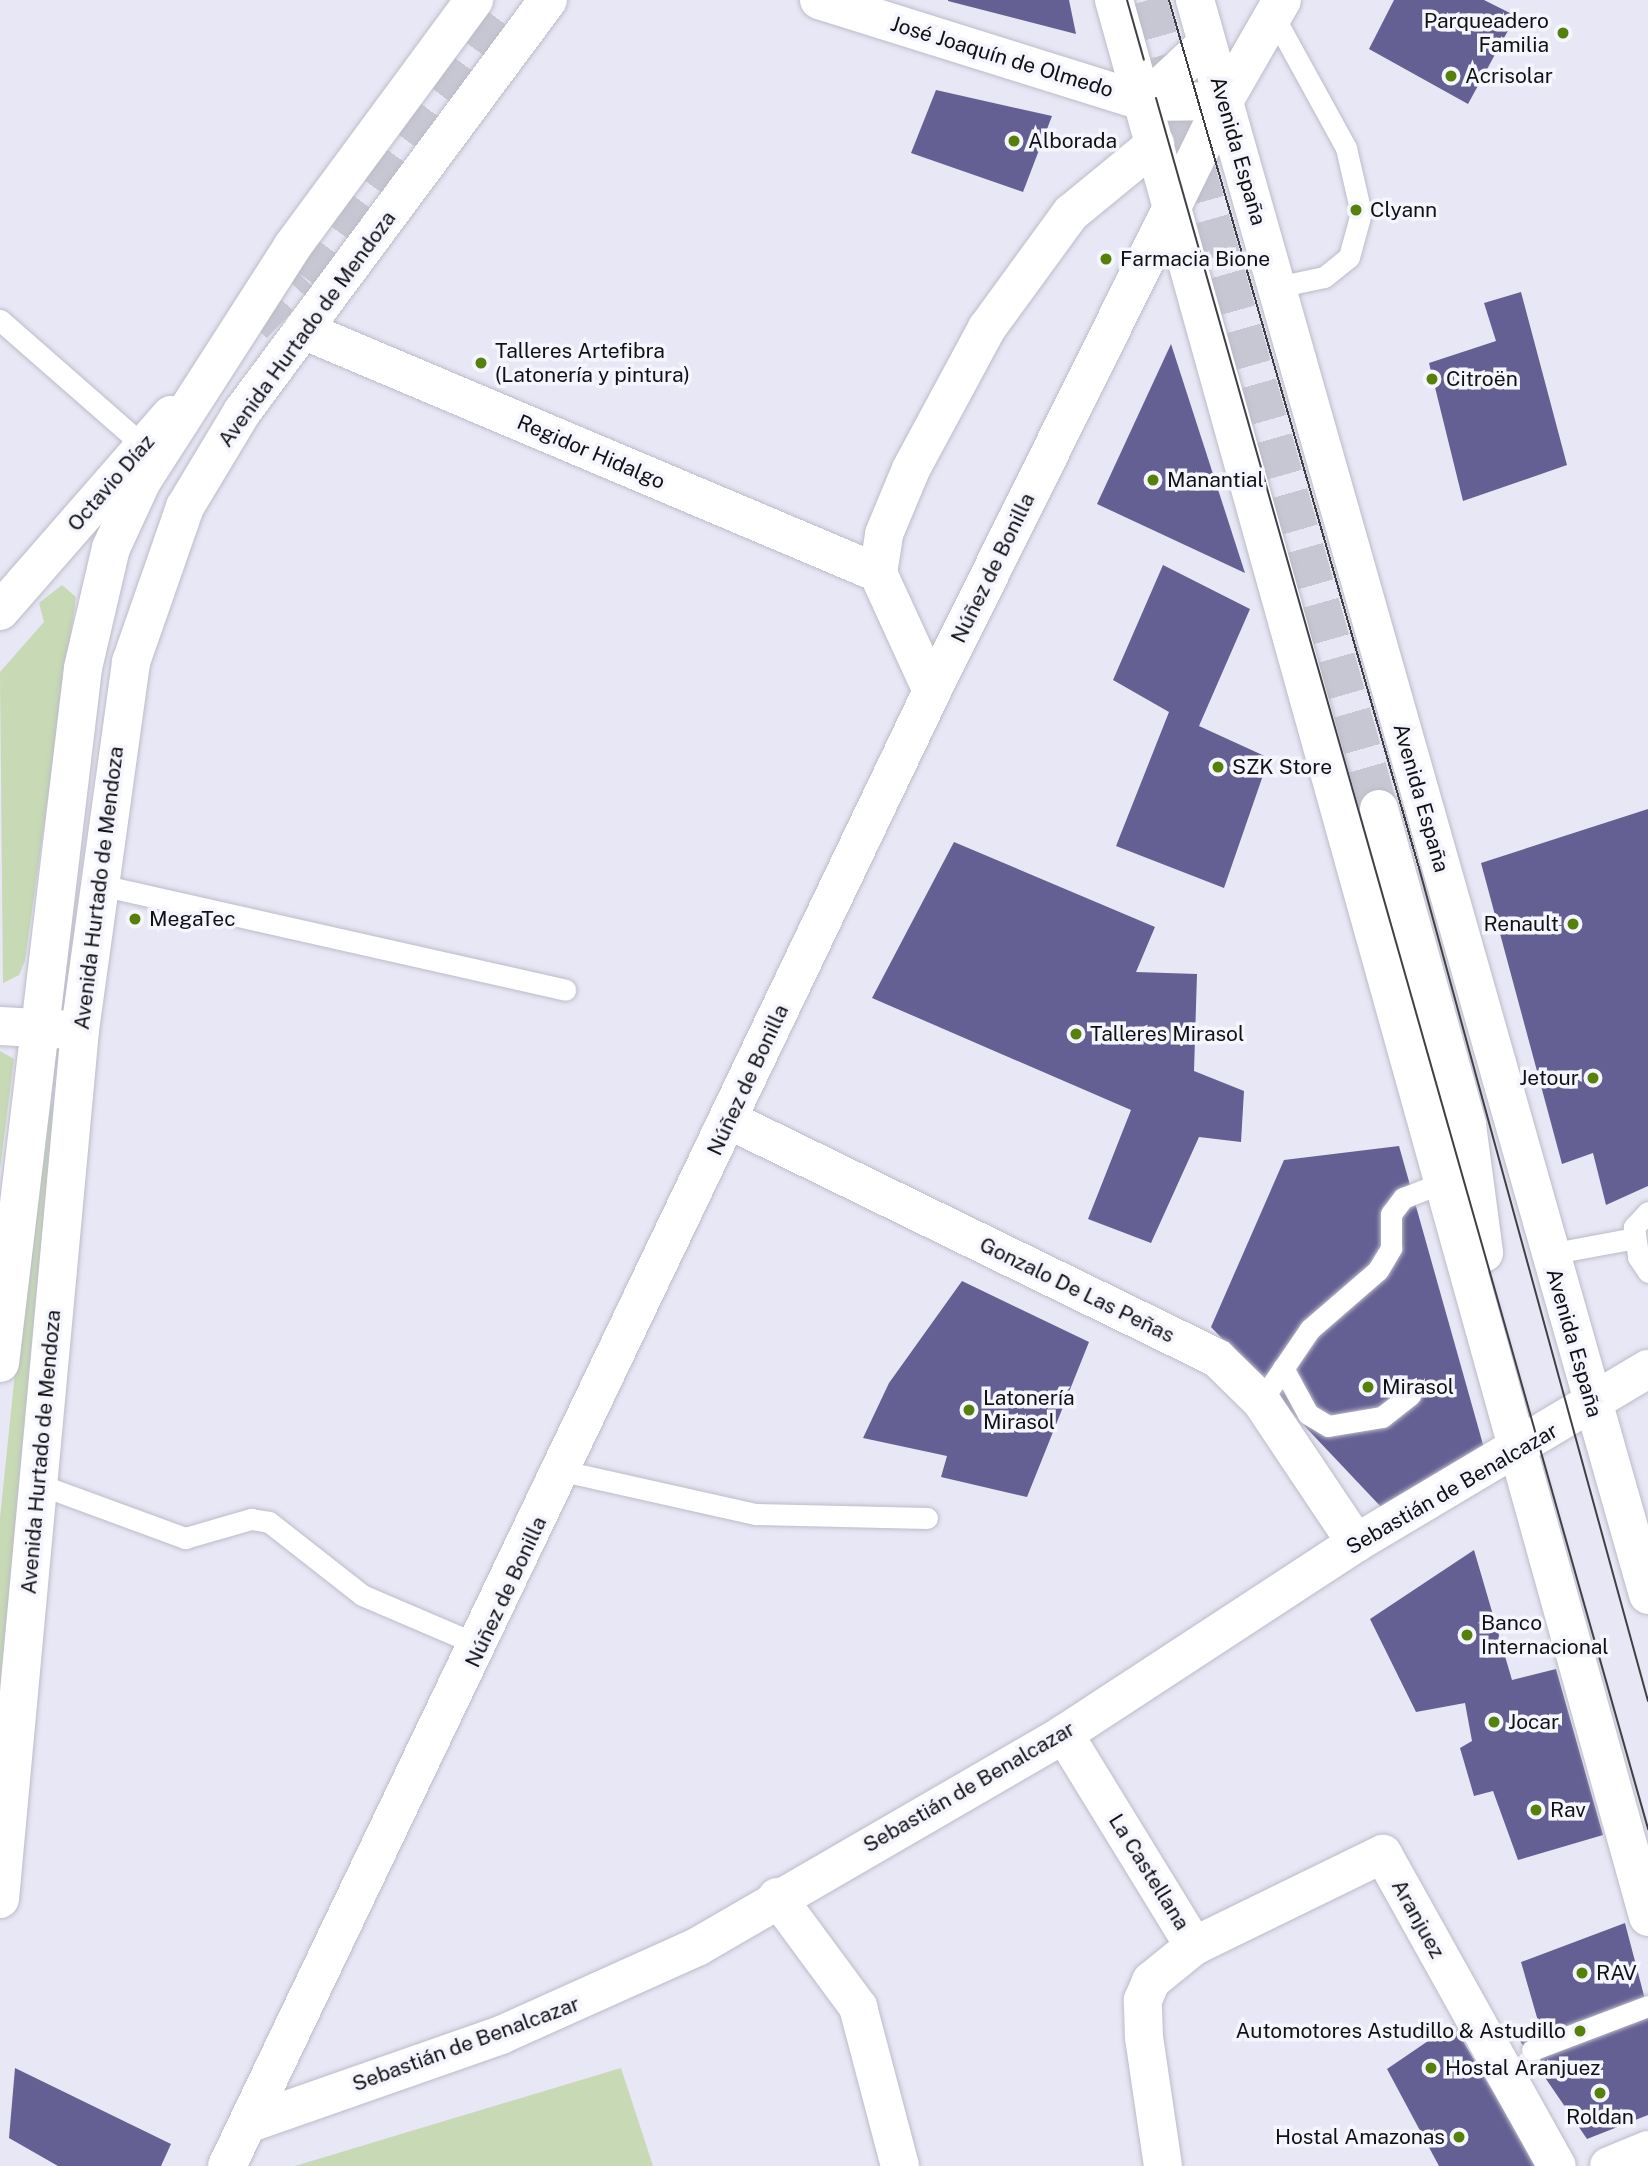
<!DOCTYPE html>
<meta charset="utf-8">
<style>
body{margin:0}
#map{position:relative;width:1648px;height:2166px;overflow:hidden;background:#e7e7f5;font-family:"Public Sans",sans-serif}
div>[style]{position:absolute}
.green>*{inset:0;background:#c7d9b5}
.building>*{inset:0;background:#656093}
.secondary-tunnel>*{height:38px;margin-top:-19px;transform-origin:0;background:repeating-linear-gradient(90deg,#c7c7d3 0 38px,transparent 0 57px)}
.roads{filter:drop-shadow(0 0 2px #bcbcc9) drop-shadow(0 0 2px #bcbcc9)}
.lane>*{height:21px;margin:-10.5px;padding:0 10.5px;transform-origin:10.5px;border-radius:10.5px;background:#fff}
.street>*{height:38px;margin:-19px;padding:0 19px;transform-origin:19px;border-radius:19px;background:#fff}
.secondary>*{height:38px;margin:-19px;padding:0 19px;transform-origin:19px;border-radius:19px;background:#fff}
.tram>*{height:2px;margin:-1px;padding:0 1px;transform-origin:1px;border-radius:1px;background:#404047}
.dots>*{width:19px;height:19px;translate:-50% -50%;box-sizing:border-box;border:4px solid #f5f5fd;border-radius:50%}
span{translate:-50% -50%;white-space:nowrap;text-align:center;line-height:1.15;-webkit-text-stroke:7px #f5f5fd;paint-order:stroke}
.poi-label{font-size:21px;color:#101015}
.right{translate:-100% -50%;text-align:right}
.left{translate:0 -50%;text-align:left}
.street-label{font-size:21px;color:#101015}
</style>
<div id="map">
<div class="green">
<i style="clip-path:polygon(62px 585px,76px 597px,25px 961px,19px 975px,3px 983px,0 672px,44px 622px,39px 603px)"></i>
<i style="clip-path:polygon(0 1051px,14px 1059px,0 1169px)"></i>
<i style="clip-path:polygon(54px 1103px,0 1721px,0 1518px,42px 1112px)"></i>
<i style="clip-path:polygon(621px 2068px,653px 2166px,295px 2166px)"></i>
</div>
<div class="building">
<i style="clip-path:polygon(948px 0,1069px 0,1076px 34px,948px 1px)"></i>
<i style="clip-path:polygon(1394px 0,1484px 0,1516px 16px,1468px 104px,1369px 49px)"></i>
<i style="clip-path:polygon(936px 90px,1052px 116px,1023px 192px,911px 153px)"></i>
<i style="clip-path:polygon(1521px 292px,1567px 465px,1463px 501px,1429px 363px,1496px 341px,1484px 303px)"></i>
<i style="clip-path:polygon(1171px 344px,1245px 573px,1097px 504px)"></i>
<i style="clip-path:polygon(1163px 565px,1250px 609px,1199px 726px,1269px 758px,1224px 888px,1116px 846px,1169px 712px,1113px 680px)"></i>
<i style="clip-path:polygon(1648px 809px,1648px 1186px,1606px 1205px,1593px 1153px,1562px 1164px,1481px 863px)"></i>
<i style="clip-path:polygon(954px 842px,1155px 927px,1136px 972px,1197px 974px,1194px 1071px,1244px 1091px,1241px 1142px,1199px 1137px,1151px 1243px,1088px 1219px,1131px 1110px,872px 998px)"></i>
<i style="clip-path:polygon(1399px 1146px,1484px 1448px,1383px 1509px,1211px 1327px,1284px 1160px)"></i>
<i style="clip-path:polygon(962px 1281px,1089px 1342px,1027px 1497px,941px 1477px,947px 1456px,863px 1438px,889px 1383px)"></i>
<i style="clip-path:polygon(1474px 1550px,1512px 1680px,1556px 1669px,1603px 1835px,1518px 1860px,1493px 1791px,1474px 1796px,1460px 1748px,1472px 1741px,1465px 1703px,1416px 1712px,1370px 1619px)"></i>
<i style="clip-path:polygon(1625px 1923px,1648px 2011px,1648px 2115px,1587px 2139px,1516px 2035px,1538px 2021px,1521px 1962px)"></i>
<i style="clip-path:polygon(1453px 2024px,1537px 2166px,1439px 2166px,1387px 2069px)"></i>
<i style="clip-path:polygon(15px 2068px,171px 2144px,161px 2166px,58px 2166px,9px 2138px)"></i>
</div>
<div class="secondary-tunnel">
<i style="left:1148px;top:0;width:841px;rotate:74.06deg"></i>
<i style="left:253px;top:325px;width:69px;rotate:-46.2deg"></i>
<i style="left:301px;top:275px;width:341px;rotate:-53.7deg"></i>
</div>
<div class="roads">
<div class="lane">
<i style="left:1273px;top:15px;width:152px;rotate:61.2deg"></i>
<i style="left:1346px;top:148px;width:67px;rotate:77deg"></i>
<i style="left:1361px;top:213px;width:46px;rotate:105.3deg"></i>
<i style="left:1349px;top:257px;width:32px;rotate:141deg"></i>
<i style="left:1324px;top:277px;width:48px;rotate:168deg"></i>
<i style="left:0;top:320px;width:191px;rotate:41.2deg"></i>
<i style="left:96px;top:884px;width:481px;rotate:12.7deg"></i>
<i style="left:1648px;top:1212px;width:21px;rotate:133deg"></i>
<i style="left:1634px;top:1227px;width:30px;rotate:82deg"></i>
<i style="left:1638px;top:1257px;width:18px;rotate:56deg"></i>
<i style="left:1549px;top:1254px;width:87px;rotate:-10.5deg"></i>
<i style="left:1283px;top:1368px;width:52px;rotate:61.5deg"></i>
<i style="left:1308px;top:1414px;width:23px;rotate:31deg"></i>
<i style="left:1328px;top:1426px;width:55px;rotate:-9.5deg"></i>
<i style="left:1382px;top:1417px;width:36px;rotate:-38deg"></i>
<i style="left:1261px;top:1401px;width:87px;rotate:-55.8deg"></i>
<i style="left:1310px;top:1329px;width:90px;rotate:-40.9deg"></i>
<i style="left:1378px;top:1270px;width:26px;rotate:-59deg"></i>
<i style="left:1391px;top:1248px;width:34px;rotate:-90deg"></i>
<i style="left:1391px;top:1214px;width:20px;rotate:-53deg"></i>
<i style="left:1403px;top:1198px;width:44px;rotate:-21.3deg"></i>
<i style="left:563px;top:1471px;width:198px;rotate:12.6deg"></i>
<i style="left:756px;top:1514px;width:171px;rotate:1.3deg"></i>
<i style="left:38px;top:1484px;width:157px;rotate:20.2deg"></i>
<i style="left:185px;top:1538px;width:69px;rotate:-16.1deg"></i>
<i style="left:251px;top:1519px;width:18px;rotate:9deg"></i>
<i style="left:269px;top:1522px;width:118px;rotate:38.1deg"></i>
<i style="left:362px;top:1595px;width:129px;rotate:23.2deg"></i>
<i style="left:1532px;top:2050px;width:124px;rotate:-20.8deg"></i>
</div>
<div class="street">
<i style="left:1173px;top:205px;width:116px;rotate:-63.9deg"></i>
<i style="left:303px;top:330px;width:624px;rotate:22.91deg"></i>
<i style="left:0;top:611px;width:260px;rotate:-48.9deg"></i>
<i style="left:932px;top:691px;width:130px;rotate:-114.6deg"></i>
<i style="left:878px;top:573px;width:39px;rotate:-81deg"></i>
<i style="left:884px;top:534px;width:70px;rotate:-67.4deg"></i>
<i style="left:911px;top:469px;width:160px;rotate:-61.7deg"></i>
<i style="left:987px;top:328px;width:142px;rotate:-53.9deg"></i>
<i style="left:1071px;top:213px;width:109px;rotate:-39.4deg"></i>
<i style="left:0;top:1026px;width:74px;rotate:3.1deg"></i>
<i style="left:729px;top:1120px;width:543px;rotate:26deg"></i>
<i style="left:1217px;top:1358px;width:62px;rotate:44.3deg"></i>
<i style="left:1261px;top:1401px;width:171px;rotate:56.2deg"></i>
<i style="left:1064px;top:1734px;width:249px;rotate:58.5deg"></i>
<i style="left:777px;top:1897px;width:137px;rotate:53.6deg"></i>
<i style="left:858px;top:2007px;width:164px;rotate:75.2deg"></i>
<i style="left:1163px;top:2166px;width:130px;rotate:-98.4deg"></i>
<i style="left:1144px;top:2037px;width:37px;rotate:-92deg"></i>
<i style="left:1143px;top:2000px;width:21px;rotate:-67deg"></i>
<i style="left:1151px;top:1981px;width:55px;rotate:-39.1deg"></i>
<i style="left:1194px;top:1946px;width:210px;rotate:-26deg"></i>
<i style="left:1383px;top:1854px;width:357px;rotate:60.9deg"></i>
<i style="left:1609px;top:2166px;width:42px;rotate:-22.3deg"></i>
</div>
<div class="secondary">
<i style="left:819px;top:0;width:341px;rotate:17.4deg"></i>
<i style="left:1144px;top:102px;width:80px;rotate:-0.7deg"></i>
<i style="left:1224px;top:101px;width:116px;rotate:-60.1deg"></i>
<i style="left:1114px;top:0;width:1990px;rotate:74.43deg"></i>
<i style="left:1195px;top:0;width:1658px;rotate:74.14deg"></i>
<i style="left:1144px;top:102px;width:86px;rotate:-43.1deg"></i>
<i style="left:1379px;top:809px;width:328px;rotate:74.4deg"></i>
<i style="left:1467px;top:1125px;width:129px;rotate:82.4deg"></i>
<i style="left:0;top:1363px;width:700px;rotate:-83.19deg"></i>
<i style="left:83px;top:668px;width:123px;rotate:-76.9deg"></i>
<i style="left:111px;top:548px;width:74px;rotate:-65.2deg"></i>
<i style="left:142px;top:481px;width:278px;rotate:-57.3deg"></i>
<i style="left:292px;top:247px;width:307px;rotate:-53.6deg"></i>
<i style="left:0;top:1899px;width:873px;rotate:-84.74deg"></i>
<i style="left:80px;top:1030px;width:372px;rotate:-82.1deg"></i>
<i style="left:131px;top:662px;width:164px;rotate:-70.8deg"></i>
<i style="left:185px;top:507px;width:111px;rotate:-59deg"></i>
<i style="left:242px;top:412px;width:513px;rotate:-53.4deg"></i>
<i style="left:250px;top:2123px;width:266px;rotate:-19.3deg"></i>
<i style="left:501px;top:2035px;width:215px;rotate:-24.2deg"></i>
<i style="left:697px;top:1947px;width:424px;rotate:-30.1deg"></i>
<i style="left:1064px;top:1734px;width:349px;rotate:-33.2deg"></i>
<i style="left:1356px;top:1543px;width:340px;rotate:-30.8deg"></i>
<i style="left:227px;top:2166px;width:1635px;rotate:-64.45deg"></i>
<i style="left:932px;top:691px;width:542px;rotate:-63.62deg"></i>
</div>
</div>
<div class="tram">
<i style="left:1127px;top:0;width:62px;rotate:74.2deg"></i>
<i style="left:1169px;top:0;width:903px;rotate:73.93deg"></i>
<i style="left:1419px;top:868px;width:864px;rotate:74.63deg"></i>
<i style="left:1156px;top:98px;width:1800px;rotate:74.13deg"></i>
</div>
<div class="dots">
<i style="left:1563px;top:33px;background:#55810b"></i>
<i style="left:1451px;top:76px;background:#55810b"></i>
<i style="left:1014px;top:141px;background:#55810b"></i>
<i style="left:1356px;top:210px;background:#55810b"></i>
<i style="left:1106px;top:259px;background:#55810b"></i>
<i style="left:481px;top:363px;background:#55810b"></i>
<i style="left:1432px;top:379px;background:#55810b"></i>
<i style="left:1153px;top:480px;background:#55810b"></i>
<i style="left:1218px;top:767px;background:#55810b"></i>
<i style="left:135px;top:919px;background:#55810b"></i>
<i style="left:1573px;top:924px;background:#55810b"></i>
<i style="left:1076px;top:1034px;background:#55810b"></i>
<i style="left:1593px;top:1078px;background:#55810b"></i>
<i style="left:1368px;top:1387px;background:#55810b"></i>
<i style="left:969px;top:1410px;background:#55810b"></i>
<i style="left:1467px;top:1635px;background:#55810b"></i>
<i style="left:1494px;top:1722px;background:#55810b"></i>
<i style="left:1536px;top:1810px;background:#55810b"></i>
<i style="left:1582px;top:1973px;background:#55810b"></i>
<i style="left:1580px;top:2031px;background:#55810b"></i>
<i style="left:1431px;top:2068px;background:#55810b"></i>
<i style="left:1600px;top:2093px;background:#55810b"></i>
<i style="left:1459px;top:2137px;background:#55810b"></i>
</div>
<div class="poi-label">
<span class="right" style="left:1549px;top:33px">Parqueadero<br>Familia</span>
<span class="left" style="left:1465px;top:76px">Acrisolar</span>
<span class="left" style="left:1028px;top:141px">Alborada</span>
<span class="left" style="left:1370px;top:210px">Clyann</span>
<span class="left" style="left:1120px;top:259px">Farmacia Bione</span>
<span class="left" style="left:495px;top:363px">Talleres Artefibra<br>(Latonería y pintura)</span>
<span class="left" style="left:1446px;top:379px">Citroën</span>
<span class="left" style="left:1167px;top:480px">Manantial</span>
<span class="left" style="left:1232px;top:767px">SZK Store</span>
<span class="left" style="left:149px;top:919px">MegaTec</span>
<span class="right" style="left:1559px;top:924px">Renault</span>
<span class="left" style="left:1090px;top:1034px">Talleres Mirasol</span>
<span class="right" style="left:1579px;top:1078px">Jetour</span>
<span class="left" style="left:1382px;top:1387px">Mirasol</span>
<span class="left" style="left:983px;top:1410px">Latonería<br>Mirasol</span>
<span class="left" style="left:1481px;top:1635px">Banco<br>Internacional</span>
<span class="left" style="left:1508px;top:1722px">Jocar</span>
<span class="left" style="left:1550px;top:1810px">Rav</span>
<span class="left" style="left:1596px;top:1973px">RAV</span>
<span class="right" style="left:1566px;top:2031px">Automotores Astudillo &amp; Astudillo</span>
<span class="left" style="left:1445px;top:2068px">Hostal Aranjuez</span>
<span style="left:1600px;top:2117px">Roldan</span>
<span class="right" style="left:1445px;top:2137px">Hostal Amazonas</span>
</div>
<div class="street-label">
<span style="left:1002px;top:57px;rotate:17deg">José Joaquín de Olmedo</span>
<span style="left:1238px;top:151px;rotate:74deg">Avenida España</span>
<span style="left:307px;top:329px;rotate:-54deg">Avenida Hurtado de Mendoza</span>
<span style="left:591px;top:452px;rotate:23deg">Regidor Hidalgo</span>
<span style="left:111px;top:483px;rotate:-49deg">Octavio Díaz</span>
<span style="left:993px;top:568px;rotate:-64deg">Núñez de Bonilla</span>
<span style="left:1421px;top:798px;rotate:74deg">Avenida España</span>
<span style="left:99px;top:888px;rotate:-83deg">Avenida Hurtado de Mendoza</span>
<span style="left:748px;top:1080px;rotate:-65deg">Núñez de Bonilla</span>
<span style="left:1077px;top:1290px;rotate:26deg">Gonzalo De Las Peñas</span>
<span style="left:1574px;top:1343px;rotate:74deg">Avenida España</span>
<span style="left:41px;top:1452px;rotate:-85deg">Avenida Hurtado de Mendoza</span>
<span style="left:1452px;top:1489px;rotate:-30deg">Sebastián de Benalcazar</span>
<span style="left:506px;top:1592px;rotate:-65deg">Núñez de Bonilla</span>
<span style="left:969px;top:1787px;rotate:-30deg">Sebastián de Benalcazar</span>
<span style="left:1149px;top:1872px;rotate:58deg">La Castellana</span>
<span style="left:1418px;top:1919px;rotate:61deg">Aranjuez</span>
<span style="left:466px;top:2044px;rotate:-20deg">Sebastián de Benalcazar</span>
</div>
</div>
